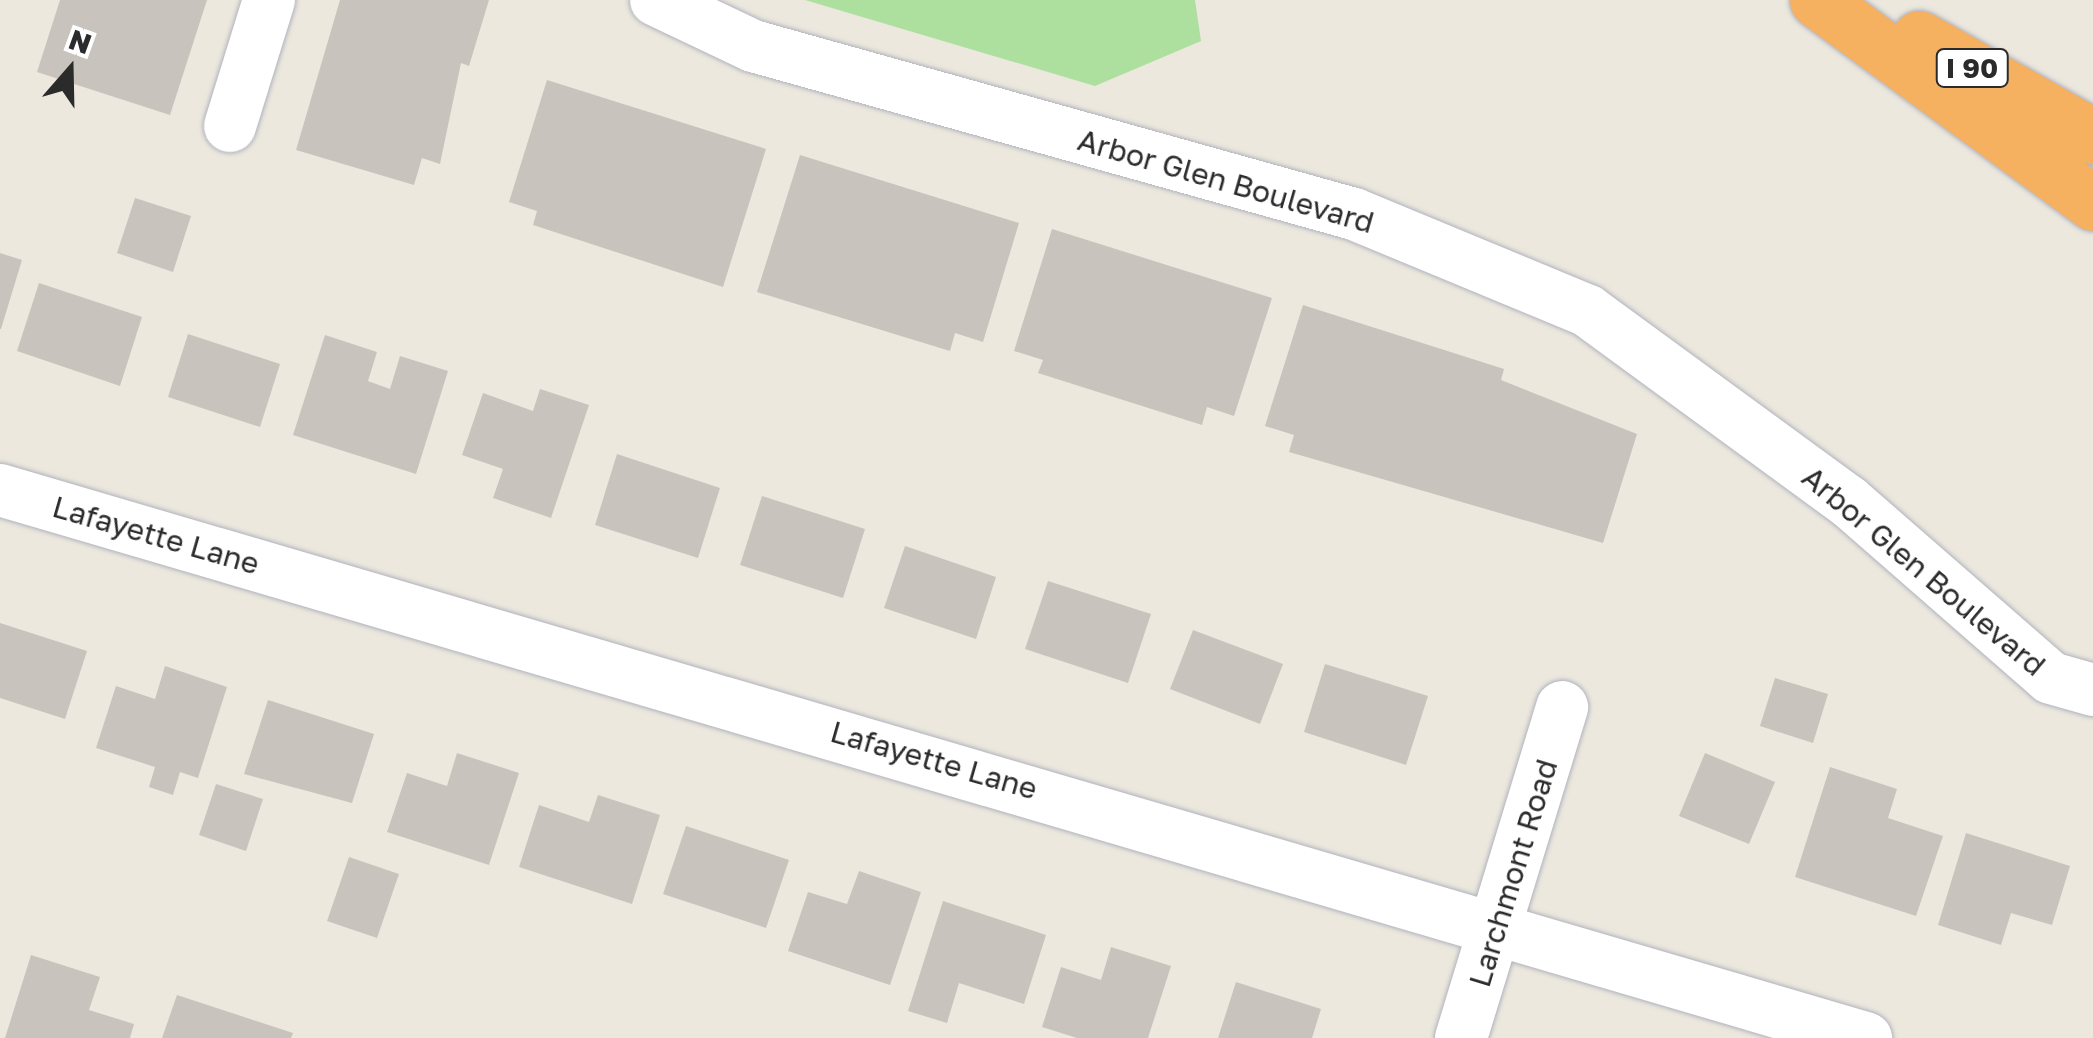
<!DOCTYPE html>
<style>
body{margin:0}
#map{position:relative;width:2093px;height:1038px;overflow:hidden;background:#ece8de;font-family:"Golos Text",sans-serif}
div>[style]{position:absolute}
.green>*{inset:0;background:#addf9e}
.building>*{inset:0;background:#c8c4bd}
.roads{filter:drop-shadow(0 0 2px #b1b3be) drop-shadow(0 0 2px #b1b3be)}
.street>*{height:52px;margin:-26px;padding:0 26px;transform-origin:26px;border-radius:26px;background:#fff}
.highway>*{height:55px;margin:-27.5px;padding:0 27.5px;transform-origin:27.5px;border-radius:27.5px;background:#f5b160}
span{translate:-50% -50%;white-space:nowrap;text-align:center;line-height:1.15;-webkit-text-stroke:10px #fff;paint-order:stroke}
.shield-label span{padding:2px 8px;background:#fff;border:2px solid;border-radius:8px;-webkit-text-stroke-width:0}
.shield-label{font-size:28px;color:#2b2b2b;font-weight:700}
.street-label{font-size:30px;color:#2b2b2b}
.north{position:absolute;left:20px;top:20px;width:100px;height:100px;-webkit-text-stroke:8px #fff;paint-order:stroke;rotate:20deg;font-size:28px;font-weight:700;line-height:40px;text-align:center;color:#2b2b2b}
.north::after{content:'';display:block;margin:auto;width:35px;height:45px;background:#2b2b2b;clip-path:polygon(50% 0,100% 100%,50% 72%,0 100%)}
</style>
<div id="map">
<div class="green">
<i style="clip-path:polygon(805px 0,1195px 0,1201px 41px,1095px 86px)"></i>
</div>
<div class="building">
<i style="clip-path:polygon(60px 0,207px 0,170px 115px,37px 72px)"></i>
<i style="clip-path:polygon(340px 0,489px 0,469px 66px,461px 63px,440px 164px,422px 158px,414px 185px,296px 150px)"></i>
<i style="clip-path:polygon(547px 80px,766px 149px,723px 287px,533px 225px,537px 211px,509px 202px)"></i>
<i style="clip-path:polygon(800px 155px,1019px 223px,983px 342px,955px 333px,950px 351px,757px 292px)"></i>
<i style="clip-path:polygon(135px 198px,191px 216px,173px 272px,117px 253px)"></i>
<i style="clip-path:polygon(1052px 229px,1272px 298px,1234px 416px,1207px 407px,1202px 425px,1038px 373px,1043px 360px,1014px 351px)"></i>
<i style="clip-path:polygon(0 253px,22px 260px,1px 329px,0 329px)"></i>
<i style="clip-path:polygon(39px 283px,142px 317px,120px 386px,17px 351px)"></i>
<i style="clip-path:polygon(1303px 305px,1504px 369px,1501px 380px,1637px 434px,1603px 543px,1289px 452px,1294px 435px,1265px 426px)"></i>
<i style="clip-path:polygon(188px 334px,280px 364px,260px 427px,168px 397px)"></i>
<i style="clip-path:polygon(325px 335px,377px 352px,368px 381px,390px 389px,400px 356px,448px 371px,416px 474px,293px 435px)"></i>
<i style="clip-path:polygon(540px 389px,589px 405px,551px 518px,493px 498px,503px 469px,462px 455px,483px 393px,533px 411px)"></i>
<i style="clip-path:polygon(617px 454px,720px 488px,698px 558px,595px 525px)"></i>
<i style="clip-path:polygon(762px 496px,865px 529px,843px 598px,740px 565px)"></i>
<i style="clip-path:polygon(905px 546px,996px 577px,976px 639px,884px 608px)"></i>
<i style="clip-path:polygon(1048px 581px,1151px 614px,1128px 683px,1025px 649px)"></i>
<i style="clip-path:polygon(0 623px,87px 651px,65px 719px,0 698px)"></i>
<i style="clip-path:polygon(1193px 630px,1283px 664px,1260px 724px,1170px 689px)"></i>
<i style="clip-path:polygon(1325px 664px,1428px 696px,1406px 765px,1304px 732px)"></i>
<i style="clip-path:polygon(165px 666px,227px 687px,198px 778px,180px 772px,173px 795px,149px 787px,155px 767px,96px 748px,116px 686px,155px 699px)"></i>
<i style="clip-path:polygon(1775px 678px,1828px 694px,1813px 743px,1760px 726px)"></i>
<i style="clip-path:polygon(268px 700px,374px 734px,352px 803px,244px 774px)"></i>
<i style="clip-path:polygon(457px 753px,519px 773px,489px 865px,387px 832px,407px 773px,447px 786px)"></i>
<i style="clip-path:polygon(1705px 753px,1775px 782px,1749px 844px,1679px 816px)"></i>
<i style="clip-path:polygon(1830px 767px,1897px 789px,1888px 818px,1943px 836px,1916px 916px,1795px 877px)"></i>
<i style="clip-path:polygon(216px 784px,263px 799px,246px 851px,199px 835px)"></i>
<i style="clip-path:polygon(598px 795px,660px 815px,632px 904px,519px 867px,539px 805px,589px 822px)"></i>
<i style="clip-path:polygon(686px 826px,789px 860px,766px 928px,663px 894px)"></i>
<i style="clip-path:polygon(1966px 833px,2070px 866px,2052px 925px,2011px 913px,2001px 945px,1938px 925px)"></i>
<i style="clip-path:polygon(349px 857px,399px 874px,377px 938px,327px 921px)"></i>
<i style="clip-path:polygon(859px 871px,921px 892px,890px 985px,788px 951px,808px 892px,847px 904px)"></i>
<i style="clip-path:polygon(943px 901px,1046px 935px,1024px 1004px,959px 983px,947px 1023px,908px 1011px)"></i>
<i style="clip-path:polygon(1111px 947px,1171px 966px,1148px 1038px,1077px 1038px,1042px 1027px,1061px 967px,1101px 980px)"></i>
<i style="clip-path:polygon(31px 955px,100px 977px,89px 1010px,134px 1024px,130px 1038px,5px 1038px)"></i>
<i style="clip-path:polygon(1236px 982px,1321px 1009px,1312px 1038px,1218px 1038px)"></i>
<i style="clip-path:polygon(177px 995px,293px 1033px,291px 1038px,162px 1038px)"></i>
</div>
<div class="roads">
<div class="street">
<i style="left:656px;top:0;width:107px;rotate:25.4deg"></i>
<i style="left:753px;top:46px;width:624px;rotate:15.62deg"></i>
<i style="left:1354px;top:214px;width:253px;rotate:22.5deg"></i>
<i style="left:1588px;top:311px;width:322px;rotate:36.2deg"></i>
<i style="left:1848px;top:501px;width:269px;rotate:41.1deg"></i>
<i style="left:2051px;top:678px;width:44px;rotate:15.9deg"></i>
<i style="left:230px;top:126px;width:132px;rotate:-72.8deg"></i>
<i style="left:0;top:490px;width:1945px;rotate:16.37deg"></i>
<i style="left:1461px;top:1038px;width:346px;rotate:-73deg"></i>
</div>
<div class="highway">
<i style="left:1817px;top:0;width:343px;rotate:36.3deg"></i>
<i style="left:1919px;top:38px;width:200px;rotate:29.4deg"></i>
</div>
</div>
<div class="shield-label">
<span style="left:1972px;top:68px">I 90</span>
</div>
<div class="street-label">
<span style="left:1226px;top:181px;rotate:16deg">Arbor Glen Boulevard</span>
<span style="left:156px;top:535px;rotate:16deg">Lafayette Lane</span>
<span style="left:1924px;top:571px;rotate:40deg">Arbor Glen Boulevard</span>
<span style="left:934px;top:760px;rotate:16deg">Lafayette Lane</span>
<span style="left:1513px;top:873px;rotate:-73deg">Larchmont Road</span>
</div>
<div class="north">N</div>
</div>
